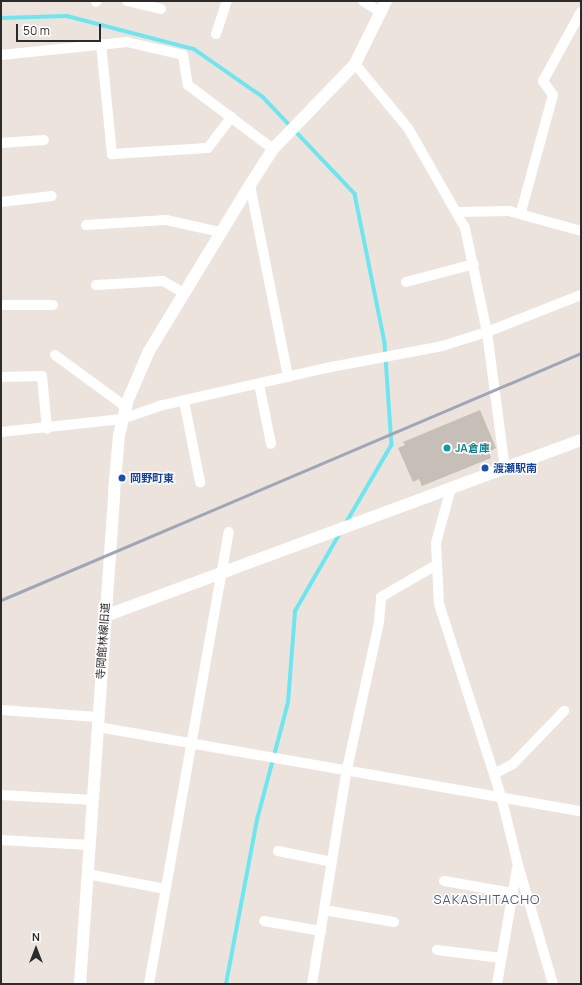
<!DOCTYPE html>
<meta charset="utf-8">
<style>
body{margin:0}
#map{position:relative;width:582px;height:985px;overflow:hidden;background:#ede3dd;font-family:Manrope,"Noto Sans JP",sans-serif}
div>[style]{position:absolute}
.stream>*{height:3.5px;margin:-1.75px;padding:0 1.75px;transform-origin:1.75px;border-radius:1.75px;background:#6fe5f0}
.building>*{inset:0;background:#c6bfb8}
.minor>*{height:10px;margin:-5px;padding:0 5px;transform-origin:5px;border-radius:5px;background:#fff}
.tertiary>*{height:12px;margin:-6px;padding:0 6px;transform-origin:6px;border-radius:6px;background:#fff}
.rail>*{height:3px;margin:-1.5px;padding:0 1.5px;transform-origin:1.5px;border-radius:1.5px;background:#9fa7b6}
.dots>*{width:11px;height:11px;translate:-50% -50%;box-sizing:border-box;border:2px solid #fff;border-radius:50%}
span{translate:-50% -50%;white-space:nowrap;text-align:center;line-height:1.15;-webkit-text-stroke:3px #fff;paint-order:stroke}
.culture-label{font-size:11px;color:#0d838f;font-weight:700}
.left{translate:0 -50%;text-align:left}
.transit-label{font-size:11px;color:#164399;font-weight:700}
.street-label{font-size:11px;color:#2b2b2b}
.quarter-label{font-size:13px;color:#4a5c7d;letter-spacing:1px}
.frame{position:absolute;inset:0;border:2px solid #2b2b2b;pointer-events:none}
.north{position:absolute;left:16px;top:929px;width:40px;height:40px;-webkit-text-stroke:3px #fff;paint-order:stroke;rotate:0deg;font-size:11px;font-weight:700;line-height:16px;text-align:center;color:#2b2b2b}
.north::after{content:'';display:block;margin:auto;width:14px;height:18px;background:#2b2b2b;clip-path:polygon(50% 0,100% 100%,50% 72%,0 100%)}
.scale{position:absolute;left:16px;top:24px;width:85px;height:18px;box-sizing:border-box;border:2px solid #2b2b2b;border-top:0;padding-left:5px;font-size:12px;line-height:14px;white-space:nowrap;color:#2b2b2b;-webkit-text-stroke:3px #fff;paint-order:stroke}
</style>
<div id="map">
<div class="stream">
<i style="left:1px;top:18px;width:66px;rotate:-1.7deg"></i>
<i style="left:67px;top:16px;width:131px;rotate:14.6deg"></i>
<i style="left:194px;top:49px;width:84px;rotate:34.8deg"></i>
<i style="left:263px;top:97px;width:134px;rotate:46.5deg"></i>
<i style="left:355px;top:194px;width:152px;rotate:78.6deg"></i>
<i style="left:385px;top:343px;width:102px;rotate:86.1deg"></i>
<i style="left:392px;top:445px;width:89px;rotate:120.3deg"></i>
<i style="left:226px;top:984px;width:167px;rotate:-79.3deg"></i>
<i style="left:257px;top:820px;width:121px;rotate:-75.2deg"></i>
<i style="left:288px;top:703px;width:92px;rotate:-85.6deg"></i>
<i style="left:295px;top:611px;width:90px;rotate:-60deg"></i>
</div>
<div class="building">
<i style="clip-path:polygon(480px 410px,496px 448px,489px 452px,491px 458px,422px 486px,419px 479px,413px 482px,398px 448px,405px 445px,403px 442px)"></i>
</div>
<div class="minor">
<i style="left:127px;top:1px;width:35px;rotate:13deg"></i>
<i style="left:363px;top:1px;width:22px;rotate:32deg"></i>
<i style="left:96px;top:2px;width:1px;rotate:-45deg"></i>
<i style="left:216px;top:34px;width:35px;rotate:-72deg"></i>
<i style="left:101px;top:44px;width:111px;rotate:84.3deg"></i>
<i style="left:112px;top:154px;width:96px;rotate:-3.6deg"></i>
<i style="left:208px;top:148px;width:39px;rotate:-53deg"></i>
<i style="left:1px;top:55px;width:127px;rotate:-5.9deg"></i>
<i style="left:127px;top:42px;width:57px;rotate:13.1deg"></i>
<i style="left:183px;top:55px;width:30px;rotate:81deg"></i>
<i style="left:188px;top:85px;width:106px;rotate:37deg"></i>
<i style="left:355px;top:64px;width:83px;rotate:50.4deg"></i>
<i style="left:408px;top:128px;width:115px;rotate:60.3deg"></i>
<i style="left:465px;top:228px;width:106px;rotate:78.1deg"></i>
<i style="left:487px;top:332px;width:137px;rotate:82.5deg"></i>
<i style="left:1px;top:143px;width:43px;rotate:-4deg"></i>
<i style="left:250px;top:185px;width:196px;rotate:78.8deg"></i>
<i style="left:1px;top:202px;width:51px;rotate:-6.7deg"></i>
<i style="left:457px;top:212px;width:52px;rotate:-1.1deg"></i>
<i style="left:509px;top:211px;width:75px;rotate:15.5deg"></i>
<i style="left:521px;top:212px;width:121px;rotate:-74.7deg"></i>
<i style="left:553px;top:95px;width:17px;rotate:-126deg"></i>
<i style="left:543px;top:81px;width:79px;rotate:-61.2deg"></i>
<i style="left:86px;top:225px;width:80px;rotate:-3.6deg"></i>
<i style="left:166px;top:220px;width:55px;rotate:12.5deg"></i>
<i style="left:406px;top:282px;width:70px;rotate:-14.8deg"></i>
<i style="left:96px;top:285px;width:67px;rotate:-3.4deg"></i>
<i style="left:163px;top:281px;width:24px;rotate:30deg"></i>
<i style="left:1px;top:305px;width:52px"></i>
<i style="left:55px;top:355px;width:88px;rotate:36.2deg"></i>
<i style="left:1px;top:377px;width:41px;rotate:-1.4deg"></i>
<i style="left:42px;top:376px;width:53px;rotate:84.6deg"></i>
<i style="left:259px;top:384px;width:61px;rotate:78.7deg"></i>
<i style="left:184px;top:401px;width:83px;rotate:78.8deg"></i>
<i style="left:1px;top:432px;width:122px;rotate:-6.1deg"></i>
<i style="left:122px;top:419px;width:39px;rotate:-19deg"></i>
<i style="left:159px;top:406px;width:171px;rotate:-12.8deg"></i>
<i style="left:326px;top:368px;width:118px;rotate:-10.7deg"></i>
<i style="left:442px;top:346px;width:47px;rotate:-17.3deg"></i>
<i style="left:487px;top:332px;width:101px;rotate:-21.5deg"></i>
<i style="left:451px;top:488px;width:57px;rotate:105.3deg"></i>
<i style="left:436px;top:543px;width:61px;rotate:87.2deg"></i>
<i style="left:439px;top:604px;width:202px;rotate:72.1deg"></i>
<i style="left:501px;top:796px;width:71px;rotate:76.2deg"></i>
<i style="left:518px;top:865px;width:124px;rotate:73.6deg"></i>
<i style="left:1px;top:710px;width:97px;rotate:4.1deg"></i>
<i style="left:98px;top:727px;width:490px;rotate:9.9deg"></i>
<i style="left:494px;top:774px;width:21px;rotate:-28deg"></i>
<i style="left:513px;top:764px;width:74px;rotate:-46.1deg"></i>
<i style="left:1px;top:795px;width:92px;rotate:3.1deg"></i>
<i style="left:1px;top:840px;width:88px;rotate:3.3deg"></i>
<i style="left:278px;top:851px;width:55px;rotate:11.5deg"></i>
<i style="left:87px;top:874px;width:80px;rotate:10.8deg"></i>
<i style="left:444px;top:881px;width:70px;rotate:9.9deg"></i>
<i style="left:324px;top:910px;width:71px;rotate:9.7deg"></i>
<i style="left:264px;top:921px;width:58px;rotate:10deg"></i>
<i style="left:437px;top:950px;width:65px;rotate:7deg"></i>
<i style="left:149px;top:984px;width:459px;rotate:-80deg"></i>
<i style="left:312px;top:984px;width:218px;rotate:-80.8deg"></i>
<i style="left:347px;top:769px;width:150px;rotate:-77.7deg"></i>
<i style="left:379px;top:622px;width:25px;rotate:-85deg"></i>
<i style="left:381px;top:597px;width:64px;rotate:-30.2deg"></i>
<i style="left:497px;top:984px;width:118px;rotate:-80.2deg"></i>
</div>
<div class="tertiary">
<i style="left:105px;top:616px;width:507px;rotate:-20.29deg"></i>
<i style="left:80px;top:984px;width:493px;rotate:-86deg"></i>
<i style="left:114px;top:492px;width:57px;rotate:-85deg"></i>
<i style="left:119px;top:435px;width:34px;rotate:-76deg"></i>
<i style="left:127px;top:402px;width:56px;rotate:-66.7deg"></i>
<i style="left:149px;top:351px;width:194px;rotate:-58.7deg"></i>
<i style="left:250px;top:185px;width:43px;rotate:-57.4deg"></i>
<i style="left:273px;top:149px;width:118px;rotate:-46deg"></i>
<i style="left:355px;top:64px;width:70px;rotate:-63.8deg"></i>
</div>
<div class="rail">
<i style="left:1px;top:600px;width:630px;rotate:-23.07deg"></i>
</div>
<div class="dots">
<i style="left:447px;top:448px;background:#0f9aa8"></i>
<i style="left:485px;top:468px;background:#1a4fb4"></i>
<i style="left:122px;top:478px;background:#1a4fb4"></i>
</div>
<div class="culture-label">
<span class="left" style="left:455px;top:448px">JA倉庫</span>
</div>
<div class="transit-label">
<span class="left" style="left:493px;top:468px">渡瀬駅南</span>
<span class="left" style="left:130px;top:478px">岡野町東</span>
</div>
<div class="street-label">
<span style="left:103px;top:641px;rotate:-86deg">寺岡館林線旧道</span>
</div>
<div class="quarter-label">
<span style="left:487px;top:899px">SAKASHITACHO</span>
</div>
<div class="frame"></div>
<div class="north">N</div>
<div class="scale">50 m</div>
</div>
